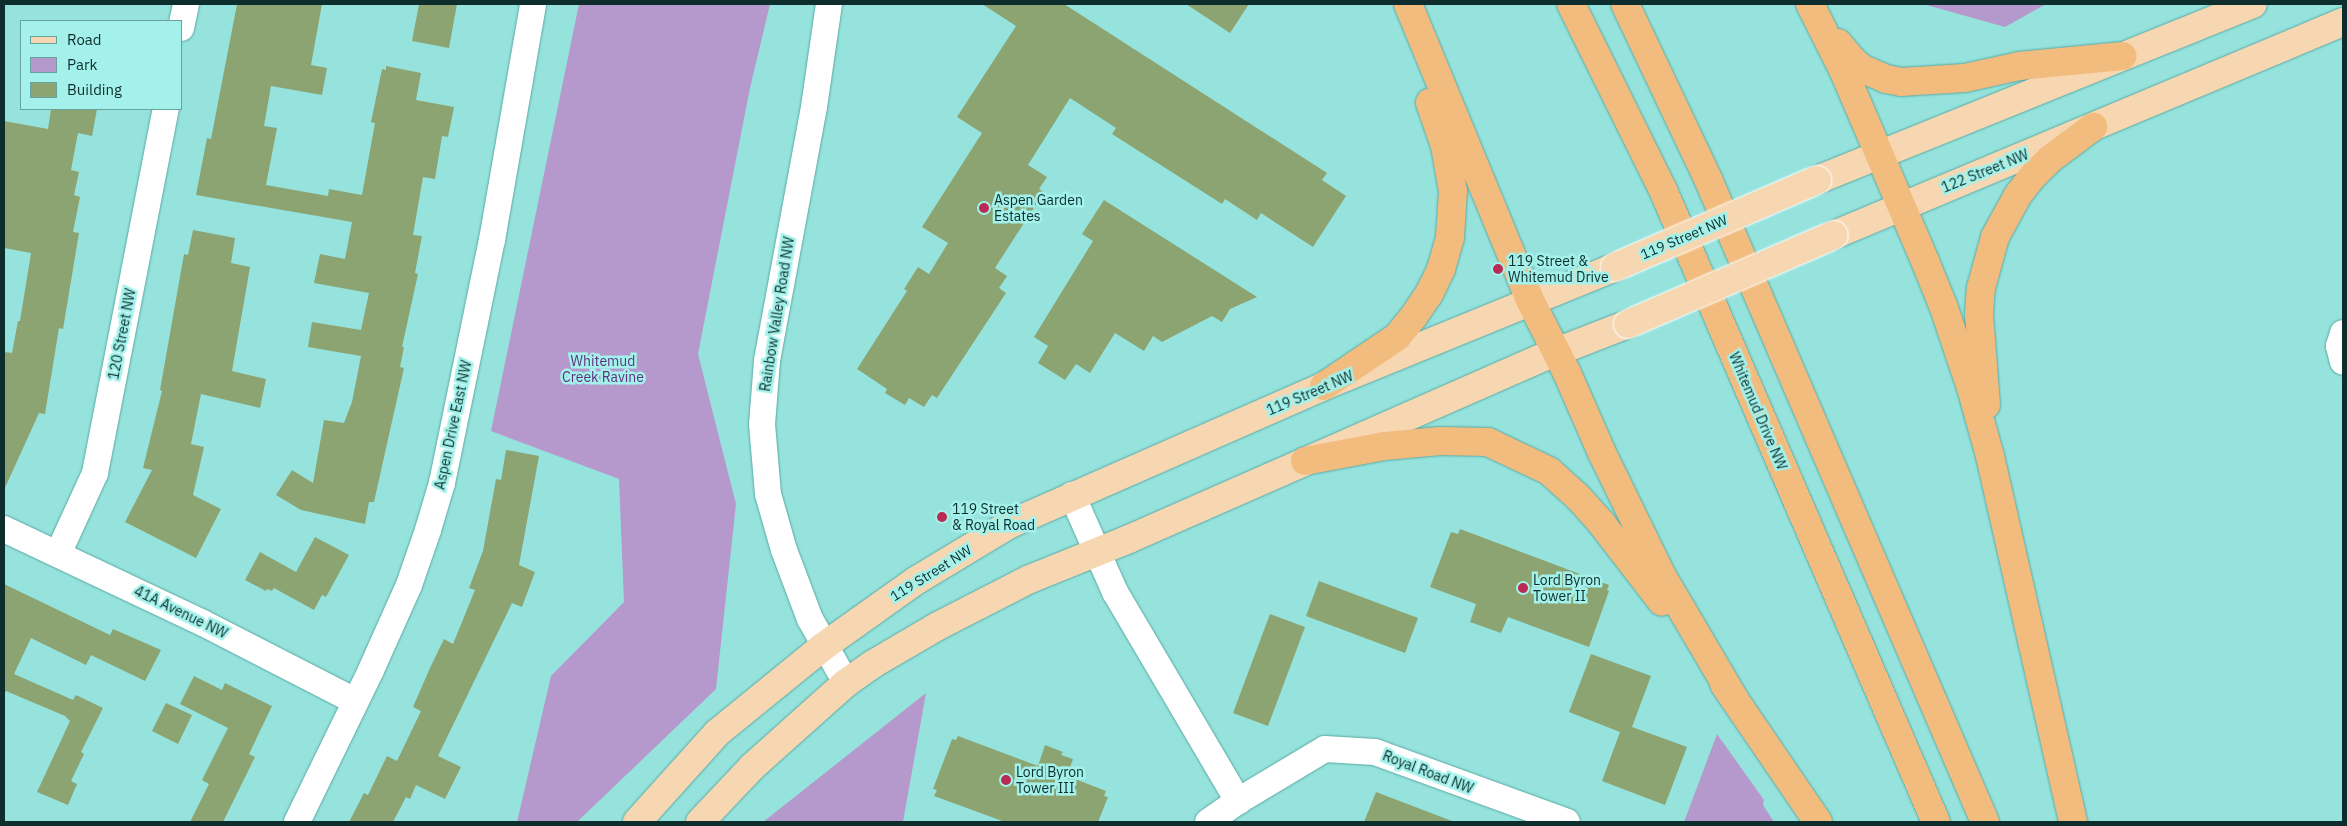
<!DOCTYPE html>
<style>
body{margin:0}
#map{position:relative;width:2347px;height:826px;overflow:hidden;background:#96e3dd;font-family:"IBM Plex Sans",sans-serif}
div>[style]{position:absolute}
.green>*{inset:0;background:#b599cc}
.building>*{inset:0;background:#8ba472}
.roads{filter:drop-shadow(0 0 1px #5ca9a3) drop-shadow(0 0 1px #5ca9a3)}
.minor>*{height:26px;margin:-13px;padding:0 13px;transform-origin:13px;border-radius:13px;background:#fff}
.major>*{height:28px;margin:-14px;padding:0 14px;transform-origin:14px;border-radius:14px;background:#f7d7b2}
.highway>*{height:28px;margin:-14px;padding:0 14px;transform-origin:14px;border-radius:14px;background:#f2bc7e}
.bridges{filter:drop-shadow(0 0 1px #fff) drop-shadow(0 0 1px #fff)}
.major-bridge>*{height:28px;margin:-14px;padding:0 14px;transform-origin:14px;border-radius:14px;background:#f7d7b2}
.dots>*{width:14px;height:14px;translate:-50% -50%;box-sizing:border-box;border:2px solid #a3f1ea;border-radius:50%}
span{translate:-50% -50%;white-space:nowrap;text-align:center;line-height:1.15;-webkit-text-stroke:5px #a3f1ea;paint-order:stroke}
.street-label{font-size:14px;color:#0d2e2c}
.poi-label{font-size:14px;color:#0d2e2c}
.left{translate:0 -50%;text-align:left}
.park-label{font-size:14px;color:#60317e}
.frame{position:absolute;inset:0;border:5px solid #0d2e2c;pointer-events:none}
.legend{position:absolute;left:20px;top:20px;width:162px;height:90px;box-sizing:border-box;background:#a3f1ea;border:1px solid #67a39e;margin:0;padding:6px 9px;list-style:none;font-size:15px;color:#0d2e2c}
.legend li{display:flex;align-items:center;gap:10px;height:25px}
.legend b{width:25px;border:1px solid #67a39e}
</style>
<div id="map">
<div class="green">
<i style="clip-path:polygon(579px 4px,770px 4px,750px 88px,698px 354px,736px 504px,716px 689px,577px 822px,517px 822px,551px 676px,624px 602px,619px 479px,491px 431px)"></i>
<i style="clip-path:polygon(1923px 4px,2046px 4px,2005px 27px)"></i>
<i style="clip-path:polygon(926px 693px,903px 822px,763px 822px)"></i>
<i style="clip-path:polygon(1717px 734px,1764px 800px,1763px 805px,1774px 822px,1684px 822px)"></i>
</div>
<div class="building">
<i style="clip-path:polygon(237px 4px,322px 4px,311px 65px,327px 68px,322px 95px,271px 86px,264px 126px,277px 128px,266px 185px,328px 196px,329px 189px,362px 195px,375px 123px,371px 122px,382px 69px,386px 70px,386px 66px,421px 73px,416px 100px,454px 107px,448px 137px,442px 136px,435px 179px,423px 177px,413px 235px,422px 236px,415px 273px,418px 274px,402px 347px,404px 347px,400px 367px,404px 368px,374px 502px,369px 502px,365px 524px,301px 510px,276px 495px,292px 470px,313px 483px,324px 420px,344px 423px,352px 402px,361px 356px,308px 347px,312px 322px,361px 330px,369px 293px,314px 283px,320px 254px,345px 259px,352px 222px,196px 195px,207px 138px,211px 139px)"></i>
<i style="clip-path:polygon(419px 4px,457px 4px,449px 48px,412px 41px)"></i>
<i style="clip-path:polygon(982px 4px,1064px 4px,1327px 173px,1322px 180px,1346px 196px,1313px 247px,1261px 213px,1257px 220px,1225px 199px,1222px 204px,1112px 134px,1116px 128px,1070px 98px,1028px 165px,1047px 177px,1039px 189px,1044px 192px,995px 268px,1007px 276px,999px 288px,1006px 293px,937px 398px,932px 395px,924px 407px,909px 398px,905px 405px,885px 393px,887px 389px,857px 369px,907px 291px,904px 289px,918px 267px,929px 274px,948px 243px,922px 227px,982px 133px,957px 117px,1016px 26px)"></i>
<i style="clip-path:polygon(1186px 4px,1249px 4px,1230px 33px)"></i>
<i style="clip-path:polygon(51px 109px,97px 109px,92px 136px,78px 133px,71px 170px,79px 172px,74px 195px,80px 197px,73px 232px,79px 233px,63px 329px,59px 328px,45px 414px,39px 413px,4px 490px,4px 352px,12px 353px,18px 321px,20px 321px,31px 253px,4px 248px,4px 121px,48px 129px)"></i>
<i style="clip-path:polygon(1104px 200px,1257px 297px,1230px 309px,1222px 322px,1212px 316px,1162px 342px,1153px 336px,1144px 351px,1115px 333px,1090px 373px,1076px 364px,1065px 380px,1038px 363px,1048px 346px,1034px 337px,1093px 241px,1082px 234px)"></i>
<i style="clip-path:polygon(193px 230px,235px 238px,231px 263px,250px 267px,232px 371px,266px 379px,260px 408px,201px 394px,191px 444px,204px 447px,193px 495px,221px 509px,196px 558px,125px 522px,152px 470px,143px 468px,162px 391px,160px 390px,184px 254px,188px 255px)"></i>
<i style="clip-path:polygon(506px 450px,539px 456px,519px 565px,535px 572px,522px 607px,512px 603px,438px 756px,461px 767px,445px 799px,416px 785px,410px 799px,406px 797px,393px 822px,349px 822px,364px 793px,368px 795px,387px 756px,397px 761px,421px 711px,413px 707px,430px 668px,444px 639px,453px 644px,475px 590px,469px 588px,483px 551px,496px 479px,501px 480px)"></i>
<i style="clip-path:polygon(1460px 529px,1609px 585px,1607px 590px,1609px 591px,1589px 647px,1508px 617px,1501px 633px,1470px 622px,1476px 604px,1430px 587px,1451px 532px,1458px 534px)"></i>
<i style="clip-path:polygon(315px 537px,349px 555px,326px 597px,322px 595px,314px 610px,274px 588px,272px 591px,267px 589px,266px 591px,245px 580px,260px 552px,296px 572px)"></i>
<i style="clip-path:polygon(1319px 581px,1418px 618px,1405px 653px,1306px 616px)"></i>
<i style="clip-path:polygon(4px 584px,110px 635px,113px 629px,161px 650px,145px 681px,91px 655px,86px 665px,31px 638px,14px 674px,73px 700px,76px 695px,103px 708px,81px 752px,84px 754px,71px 781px,77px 784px,68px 805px,37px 792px,70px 721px,65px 716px,6px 691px,4px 695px)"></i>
<i style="clip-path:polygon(1270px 614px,1305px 627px,1268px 726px,1233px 713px)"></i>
<i style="clip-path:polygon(1591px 654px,1651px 676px,1632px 727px,1687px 747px,1665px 805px,1602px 781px,1620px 732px,1569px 712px)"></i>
<i style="clip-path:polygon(194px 676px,222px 690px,225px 683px,272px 706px,249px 754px,255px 757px,223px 822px,190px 822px,209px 784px,202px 780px,228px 728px,180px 704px)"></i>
<i style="clip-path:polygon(166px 703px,192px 715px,178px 744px,152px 731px)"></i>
<i style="clip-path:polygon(958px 736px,1038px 766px,1045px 745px,1063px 752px,1061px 755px,1073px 759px,1067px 776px,1106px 791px,1104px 796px,1108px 797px,1098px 822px,1005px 822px,934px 796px,937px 790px,933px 789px,952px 739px,956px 740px)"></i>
<i style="clip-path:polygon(1376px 792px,1452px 821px,1451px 822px,1364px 822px)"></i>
</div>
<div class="roads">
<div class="minor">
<i style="left:829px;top:4px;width:104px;rotate:98.3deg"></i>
<i style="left:814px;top:107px;width:258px;rotate:100.5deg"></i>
<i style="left:767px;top:361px;width:63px;rotate:94.5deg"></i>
<i style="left:762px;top:424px;width:70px;rotate:85.1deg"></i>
<i style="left:768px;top:494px;width:58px;rotate:74.1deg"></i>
<i style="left:784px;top:550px;width:74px;rotate:69.4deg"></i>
<i style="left:810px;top:619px;width:73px;rotate:60.6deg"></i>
<i style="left:181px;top:28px;width:25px;rotate:-78deg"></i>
<i style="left:2343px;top:333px;width:14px;rotate:107deg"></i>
<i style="left:2339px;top:346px;width:16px;rotate:76deg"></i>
<i style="left:1072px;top:495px;width:106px;rotate:66.1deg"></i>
<i style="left:1115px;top:592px;width:243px;rotate:59.5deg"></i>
<i style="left:4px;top:529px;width:220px;rotate:25.3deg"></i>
<i style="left:203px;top:623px;width:171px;rotate:27.2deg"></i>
<i style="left:58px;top:554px;width:89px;rotate:-65.4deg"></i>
<i style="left:95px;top:473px;width:371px;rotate:-79deg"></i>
<i style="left:297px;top:822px;width:169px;rotate:-64deg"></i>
<i style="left:371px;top:670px;width:93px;rotate:-65.9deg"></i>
<i style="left:409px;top:585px;width:58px;rotate:-70.9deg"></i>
<i style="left:428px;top:530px;width:49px;rotate:-73.4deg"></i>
<i style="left:442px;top:483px;width:248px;rotate:-78.4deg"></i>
<i style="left:492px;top:240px;width:240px;rotate:-80.1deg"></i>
<i style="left:1208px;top:822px;width:37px;rotate:-35deg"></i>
<i style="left:1238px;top:801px;width:101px;rotate:-30.9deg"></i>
<i style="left:1325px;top:749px;width:50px;rotate:3.4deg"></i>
<i style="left:1375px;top:752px;width:204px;rotate:20deg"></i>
</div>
<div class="major">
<i style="left:1817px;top:180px;width:470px;rotate:-22deg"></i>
<i style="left:1834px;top:235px;width:552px;rotate:-22.71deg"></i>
<i style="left:637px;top:822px;width:120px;rotate:-48deg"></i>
<i style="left:717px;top:733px;width:138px;rotate:-39.1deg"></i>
<i style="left:824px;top:646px;width:114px;rotate:-35.4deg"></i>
<i style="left:917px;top:580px;width:109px;rotate:-31.1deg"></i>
<i style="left:1010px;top:524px;width:343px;rotate:-23.7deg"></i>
<i style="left:1324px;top:386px;width:314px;rotate:-22.2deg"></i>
<i style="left:700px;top:822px;width:76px;rotate:-46.6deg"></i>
<i style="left:752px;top:767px;width:126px;rotate:-41.8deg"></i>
<i style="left:846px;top:683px;width:33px;rotate:-35deg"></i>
<i style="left:873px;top:664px;width:75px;rotate:-30.3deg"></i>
<i style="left:938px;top:626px;width:103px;rotate:-27.1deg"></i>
<i style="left:1030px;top:579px;width:107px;rotate:-22deg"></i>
<i style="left:1129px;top:539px;width:466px;rotate:-23.7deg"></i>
<i style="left:1556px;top:352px;width:77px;rotate:-21.3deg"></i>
</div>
<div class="highway">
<i style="left:1408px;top:4px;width:322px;rotate:67.6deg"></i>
<i style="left:1531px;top:302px;width:80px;rotate:63.1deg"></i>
<i style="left:1567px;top:373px;width:87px;rotate:66.4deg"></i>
<i style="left:1602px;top:453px;width:137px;rotate:64deg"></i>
<i style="left:1662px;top:576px;width:142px;rotate:59.5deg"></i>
<i style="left:1571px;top:4px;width:208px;rotate:63.7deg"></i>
<i style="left:1663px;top:190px;width:688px;rotate:66.64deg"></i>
<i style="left:1625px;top:4px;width:194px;rotate:64.6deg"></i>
<i style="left:1708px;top:179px;width:700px;rotate:66.69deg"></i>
<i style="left:1810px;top:4px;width:76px;rotate:63.4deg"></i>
<i style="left:1844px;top:72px;width:206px;rotate:66.8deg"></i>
<i style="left:1925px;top:261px;width:51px;rotate:68deg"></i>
<i style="left:1944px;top:308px;width:84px;rotate:71.4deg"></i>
<i style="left:1971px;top:388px;width:71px;rotate:74.4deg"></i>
<i style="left:1990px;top:456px;width:375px;rotate:77.2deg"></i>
<i style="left:1838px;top:43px;width:23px;rotate:50deg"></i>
<i style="left:1853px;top:61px;width:13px;rotate:39deg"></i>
<i style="left:1863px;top:69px;width:25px;rotate:23deg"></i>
<i style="left:1886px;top:79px;width:15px;rotate:11deg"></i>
<i style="left:1901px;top:82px;width:64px;rotate:-3.6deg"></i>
<i style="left:1965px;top:78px;width:55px;rotate:-12.5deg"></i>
<i style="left:2019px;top:66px;width:104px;rotate:-5.5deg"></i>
<i style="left:1324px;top:386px;width:88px;rotate:-33.9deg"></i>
<i style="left:1397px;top:337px;width:27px;rotate:-51deg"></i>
<i style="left:1414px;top:316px;width:27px;rotate:-56deg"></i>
<i style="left:1429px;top:294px;width:28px;rotate:-64deg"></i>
<i style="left:1441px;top:269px;width:33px;rotate:-74deg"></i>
<i style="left:1450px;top:237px;width:46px;rotate:-86.3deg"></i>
<i style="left:1453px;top:191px;width:46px;rotate:-100.1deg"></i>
<i style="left:1445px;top:146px;width:46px;rotate:-109.2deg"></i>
<i style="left:1986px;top:405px;width:91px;rotate:-94.4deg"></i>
<i style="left:1979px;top:314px;width:26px;rotate:-86deg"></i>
<i style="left:1981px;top:288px;width:53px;rotate:-74.6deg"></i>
<i style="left:1995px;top:237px;width:48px;rotate:-61.3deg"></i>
<i style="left:2018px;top:195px;width:24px;rotate:-52deg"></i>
<i style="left:2033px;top:176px;width:24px;rotate:-45deg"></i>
<i style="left:2050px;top:159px;width:54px;rotate:-36.7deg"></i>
<i style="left:1305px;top:461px;width:81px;rotate:-10.6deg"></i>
<i style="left:1385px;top:446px;width:55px;rotate:-5.2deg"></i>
<i style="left:1440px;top:441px;width:48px;rotate:1.2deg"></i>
<i style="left:1488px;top:442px;width:68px;rotate:25.4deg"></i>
<i style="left:1549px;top:471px;width:38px;rotate:42deg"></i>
<i style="left:1577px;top:496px;width:38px;rotate:48deg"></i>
<i style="left:1602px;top:524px;width:98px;rotate:52.4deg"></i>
<i style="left:1724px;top:684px;width:167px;rotate:55.7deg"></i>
</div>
</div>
<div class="bridges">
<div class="major-bridge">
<i style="left:1615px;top:267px;width:220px;rotate:-23.3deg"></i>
<i style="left:1628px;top:324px;width:224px;rotate:-23.4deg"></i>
</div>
</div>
<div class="dots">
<i style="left:984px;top:208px;background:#ba2b53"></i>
<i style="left:1498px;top:269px;background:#ba2b53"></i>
<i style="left:942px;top:517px;background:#ba2b53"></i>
<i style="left:1523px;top:588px;background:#ba2b53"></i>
<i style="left:1006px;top:780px;background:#ba2b53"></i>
</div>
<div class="street-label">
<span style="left:1985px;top:171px;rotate:-22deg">122 Street NW</span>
<span style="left:1684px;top:237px;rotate:-23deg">119 Street NW</span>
<span style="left:777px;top:314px;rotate:-81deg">Rainbow Valley Road NW</span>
<span style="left:122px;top:334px;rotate:-79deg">120 Street NW</span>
<span style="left:1310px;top:393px;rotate:-23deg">119 Street NW</span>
<span style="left:1758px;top:411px;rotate:67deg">Whitemud Drive NW</span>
<span style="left:453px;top:425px;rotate:-78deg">Aspen Drive East NW</span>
<span style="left:931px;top:573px;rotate:-32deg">119 Street NW</span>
<span style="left:181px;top:612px;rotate:26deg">41A Avenue NW</span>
<span style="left:1428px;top:772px;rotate:21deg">Royal Road NW</span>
</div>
<div class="poi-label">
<span class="left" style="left:994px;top:208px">Aspen Garden<br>Estates</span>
<span class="left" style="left:1508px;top:269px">119 Street &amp;<br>Whitemud Drive</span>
<span class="left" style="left:952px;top:517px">119 Street<br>&amp; Royal Road</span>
<span class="left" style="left:1533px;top:588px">Lord Byron<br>Tower II</span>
<span class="left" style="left:1016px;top:780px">Lord Byron<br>Tower III</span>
</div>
<div class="park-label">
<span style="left:603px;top:369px">Whitemud<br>Creek Ravine</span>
</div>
<div class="frame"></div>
<ul class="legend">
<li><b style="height:6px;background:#f7d7b2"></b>Road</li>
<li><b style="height:14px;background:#b599cc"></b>Park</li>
<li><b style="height:14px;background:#8ba472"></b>Building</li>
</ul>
</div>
